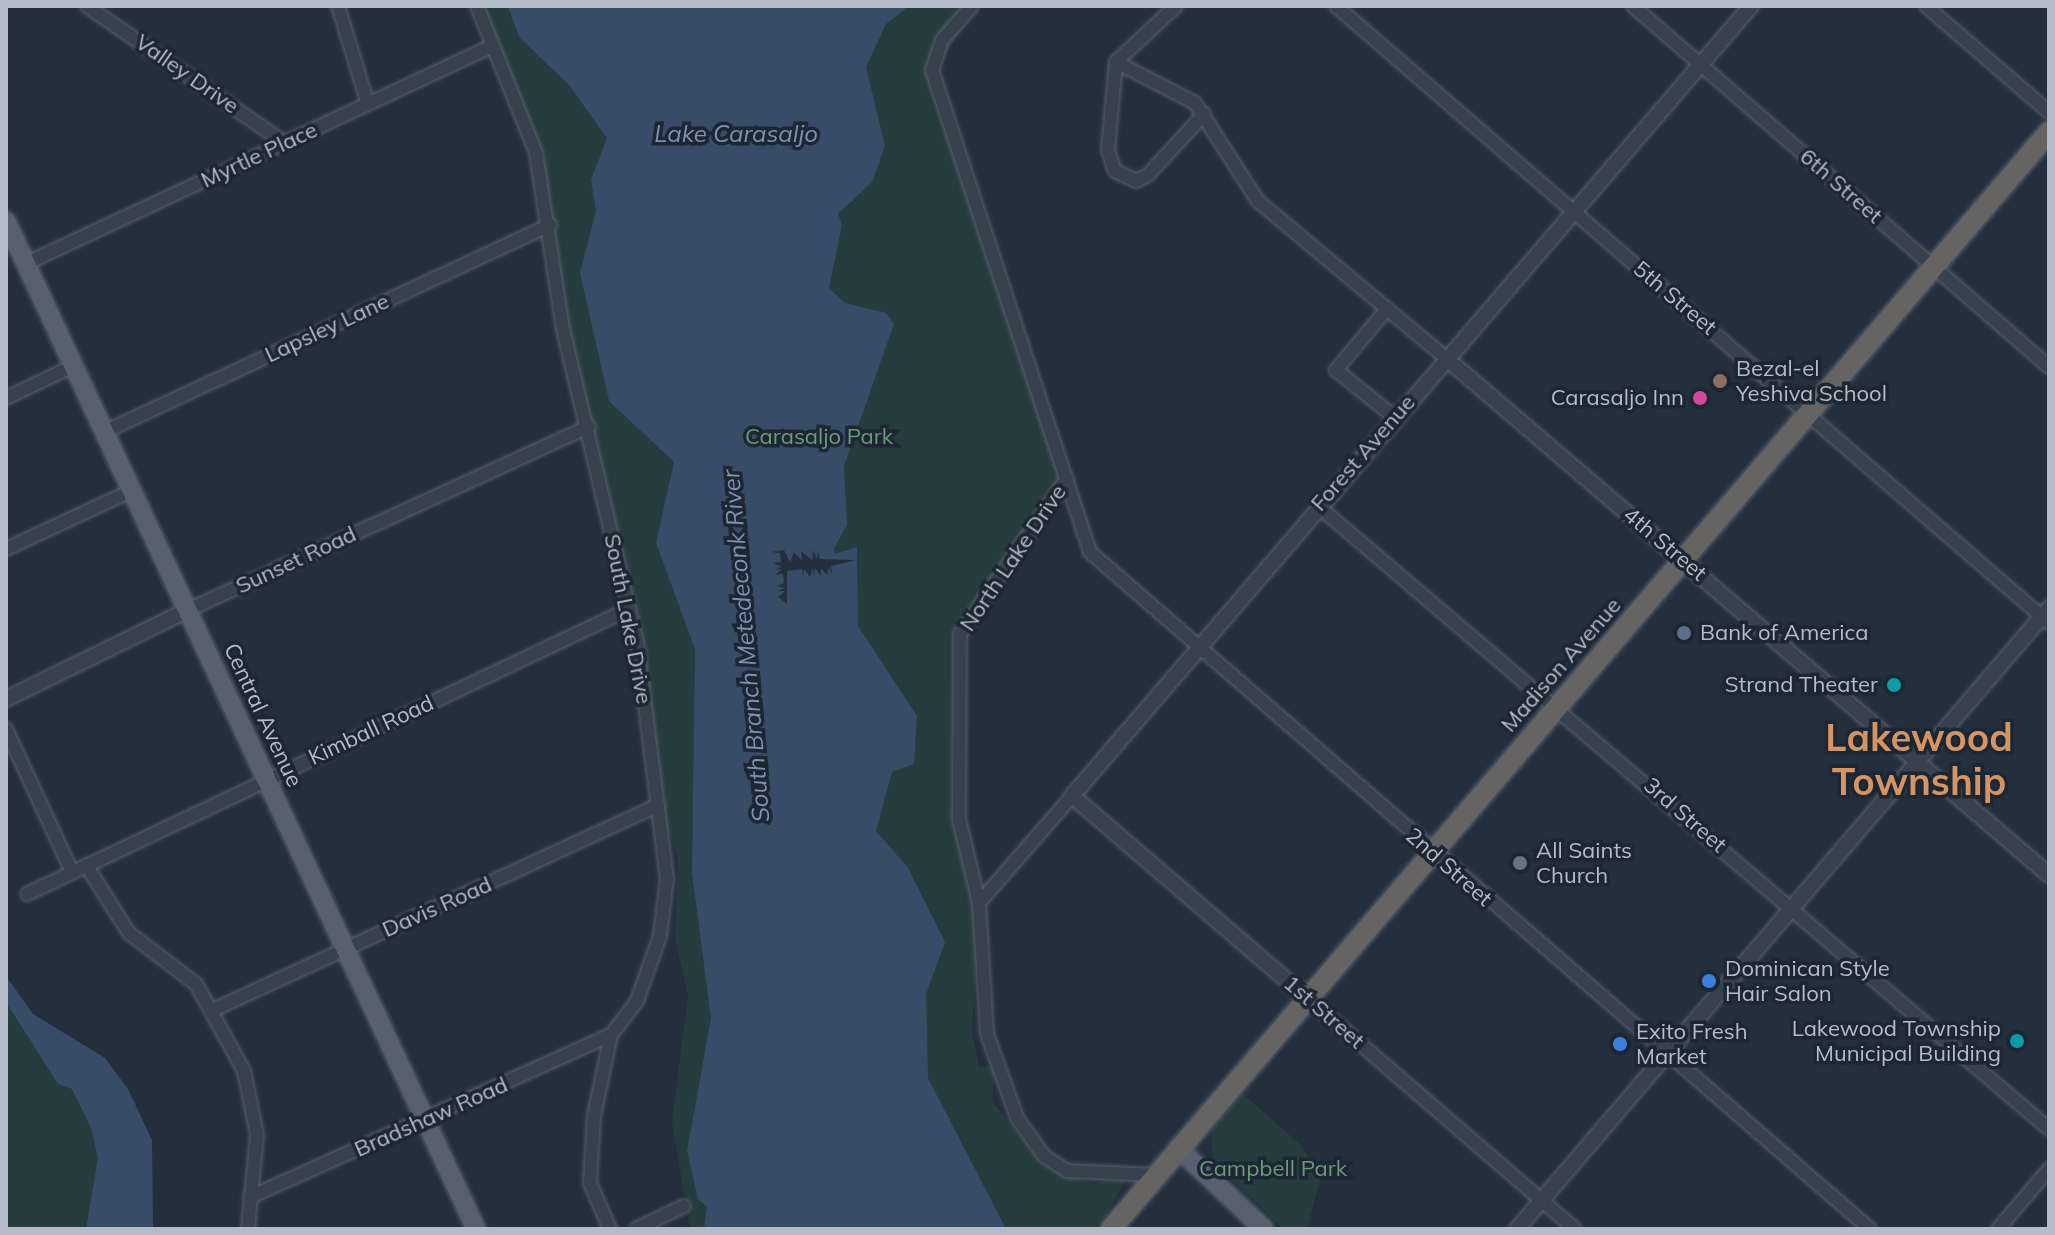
<!DOCTYPE html>
<style>
body{margin:0}
#map{position:relative;width:2055px;height:1235px;overflow:hidden;background:#242f3e;font-family:Mulish,sans-serif}
div>[style]{position:absolute}
.green>*{inset:0;background:#263c3f}
.water>*{inset:0;background:#394c67}
.pier>*{inset:0;background:#242f3e}
.roads{filter:drop-shadow(0 0 2px #565f6c) drop-shadow(0 0 2px #565f6c)}
.minor>*{height:12px;margin:-6px;padding:0 6px;transform-origin:6px;border-radius:6px;background:#38414e}
.tertiary>*{height:14px;margin:-7px;padding:0 7px;transform-origin:7px;border-radius:7px;background:#38414e}
.primary>*{height:18px;margin:-9px;padding:0 9px;transform-origin:9px;border-radius:9px;background:#56606e}
.trunk>*{height:20px;margin:-10px;padding:0 10px;transform-origin:10px;border-radius:10px;background:#656462}
.dots>*{width:22px;height:22px;translate:-50% -50%;box-sizing:border-box;border:4px solid #1d2633;border-radius:50%}
span{translate:-50% -50%;white-space:nowrap;text-align:center;line-height:1.15;-webkit-text-stroke:7px #1d2633;paint-order:stroke}
.street-label{font-size:22px;color:#b4bcc9}
.poi-label{font-size:22px;color:#b4bcc9}
.left{translate:0 -50%;text-align:left}
.right{translate:-100% -50%;text-align:right}
.park-label{font-size:22px;color:#6b9a76}
.water-label{font-size:24px;color:#7c92b1;font-style:italic}
.town-label{font-size:38px;color:#d59563;font-weight:700}
.frame{position:absolute;inset:0;border:8px solid #b4bcc9;pointer-events:none}
</style>
<div id="map">
<div class="green">
<i style="clip-path:polygon(477px 6px,977px 6px,933px 73px,1067px 478px,960px 634px,964px 868px,979px 903px,972px 1032px,979px 1067px,995px 1065px,992px 1101px,1043px 1165px,1093px 1184px,1129px 1175px,1098px 1229px,690px 1229px,672px 1121px,688px 996px,675px 939px,678px 857px,658px 805px,637px 642px,563px 329px,536px 153px)"></i>
<i style="clip-path:polygon(6px 1002px,72px 1089px,91px 1128px,98px 1158px,86px 1229px,6px 1229px)"></i>
<i style="clip-path:polygon(1243px 1094px,1301px 1145px,1321px 1176px,1307px 1229px,1283px 1229px,1213px 1161px,1211px 1130px)"></i>
</div>
<div class="water">
<i style="clip-path:polygon(508px 6px,909px 6px,886px 24px,866px 67px,885px 146px,872px 182px,838px 214px,842px 225px,829px 288px,845px 303px,886px 313px,894px 324px,844px 466px,847px 525px,834px 548px,835px 554px,857px 547px,858px 626px,917px 716px,914px 764px,892px 772px,876px 831px,908px 868px,945px 942px,926px 994px,928px 1078px,1006px 1229px,704px 1229px,707px 1207px,698px 1199px,687px 1151px,711px 1018px,692px 873px,695px 649px,656px 543px,674px 462px,609px 401px,580px 273px,596px 211px,591px 180px,607px 138px,569px 85px,519px 37px)"></i>
<i style="clip-path:polygon(6px 976px,33px 1014px,105px 1058px,128px 1089px,152px 1140px,153px 1229px,86px 1229px,98px 1158px,91px 1128px,72px 1089px,58px 1084px,6px 1002px)"></i>
</div>
<div class="pier">
<i style="clip-path:polygon(784px 550px,790px 562px,794px 552px,802px 561px,801px 551px,812px 560px,813px 550px,817px 559px,818px 550px,820px 559px,856px 560px,831px 566px,832px 575px,829px 567px,827px 575px,821px 568px,821px 576px,815px 568px,814px 577px,813px 568px,810px 577px,804px 569px,803px 578px,802px 569px,787px 571px,787px 604px,778px 597px,785px 591px,777px 591px,785px 588px,776px 586px,784px 583px,783px 574px,775px 575px,782px 569px,774px 570px,782px 567px,773px 563px,781px 562px,780px 553px,771px 552px)"></i>
</div>
<div class="roads">
<div class="minor">
<i style="left:87px;top:6px;width:241px;rotate:34.7deg"></i>
<i style="left:338px;top:6px;width:102px;rotate:73deg"></i>
<i style="left:477px;top:6px;width:158px;rotate:68.1deg"></i>
<i style="left:536px;top:153px;width:178px;rotate:81.3deg"></i>
<i style="left:563px;top:329px;width:322px;rotate:76.7deg"></i>
<i style="left:637px;top:642px;width:238px;rotate:82.8deg"></i>
<i style="left:667px;top:878px;width:58px;rotate:96.9deg"></i>
<i style="left:660px;top:936px;width:69px;rotate:109.5deg"></i>
<i style="left:637px;top:1001px;width:43px;rotate:127.4deg"></i>
<i style="left:611px;top:1035px;width:83px;rotate:101.9deg"></i>
<i style="left:594px;top:1116px;width:67px;rotate:93.4deg"></i>
<i style="left:590px;top:1183px;width:50px;rotate:66.5deg"></i>
<i style="left:972px;top:6px;width:45px;rotate:131.4deg"></i>
<i style="left:942px;top:40px;width:32px;rotate:108deg"></i>
<i style="left:932px;top:70px;width:507px;rotate:71.85deg"></i>
<i style="left:1090px;top:552px;width:1033px;rotate:40.96deg"></i>
<i style="left:1176px;top:6px;width:82px;rotate:137deg"></i>
<i style="left:1116px;top:62px;width:88px;rotate:95.2deg"></i>
<i style="left:1108px;top:150px;width:22px;rotate:72deg"></i>
<i style="left:1115px;top:171px;width:23px;rotate:25deg"></i>
<i style="left:1136px;top:181px;width:13px;rotate:-27deg"></i>
<i style="left:1148px;top:175px;width:83px;rotate:-47.4deg"></i>
<i style="left:1336px;top:6px;width:943px;rotate:40.87deg"></i>
<i style="left:1633px;top:6px;width:551px;rotate:40.95deg"></i>
<i style="left:1926px;top:6px;width:162px;rotate:40.8deg"></i>
<i style="left:1116px;top:62px;width:89px;rotate:27.4deg"></i>
<i style="left:1195px;top:103px;width:117px;rotate:57.3deg"></i>
<i style="left:1258px;top:201px;width:245px;rotate:39.9deg"></i>
<i style="left:25px;top:264px;width:515px;rotate:-25.02deg"></i>
<i style="left:1387px;top:309px;width:80px;rotate:129.9deg"></i>
<i style="left:1336px;top:370px;width:75px;rotate:39deg"></i>
<i style="left:6px;top:398px;width:74px;rotate:-25.5deg"></i>
<i style="left:104px;top:432px;width:492px;rotate:-24.9deg"></i>
<i style="left:1067px;top:478px;width:189px;rotate:124.4deg"></i>
<i style="left:960px;top:634px;width:185px;rotate:90.3deg"></i>
<i style="left:959px;top:819px;width:86px;rotate:76.6deg"></i>
<i style="left:979px;top:903px;width:131px;rotate:86.5deg"></i>
<i style="left:987px;top:1034px;width:89px;rotate:70.3deg"></i>
<i style="left:1017px;top:1118px;width:47px;rotate:54.6deg"></i>
<i style="left:1044px;top:1156px;width:27px;rotate:33deg"></i>
<i style="left:1067px;top:1171px;width:89px;rotate:2.6deg"></i>
<i style="left:1318px;top:506px;width:960px;rotate:40.44deg"></i>
<i style="left:6px;top:549px;width:138px;rotate:-24.9deg"></i>
<i style="left:188px;top:610px;width:441px;rotate:-24.6deg"></i>
<i style="left:6px;top:729px;width:157px;rotate:65.2deg"></i>
<i style="left:86px;top:865px;width:80px;rotate:57.7deg"></i>
<i style="left:129px;top:933px;width:84px;rotate:37.3deg"></i>
<i style="left:196px;top:984px;width:99px;rotate:61.1deg"></i>
<i style="left:244px;top:1071px;width:65px;rotate:78.5deg"></i>
<i style="left:257px;top:1135px;width:94px;rotate:95.5deg"></i>
<i style="left:27px;top:894px;width:666px;rotate:-25.33deg"></i>
<i style="left:979px;top:903px;width:142px;rotate:-49deg"></i>
<i style="left:1306px;top:997px;width:355px;rotate:40.8deg"></i>
<i style="left:215px;top:1009px;width:488px;rotate:-24.7deg"></i>
<i style="left:250px;top:1197px;width:396px;rotate:-24.2deg"></i>
<i style="left:636px;top:1229px;width:53px;rotate:-25.6deg"></i>
<i style="left:1998px;top:1229px;width:79px;rotate:-49.6deg"></i>
</div>
<div class="tertiary">
<i style="left:1446px;top:358px;width:794px;rotate:40.61deg"></i>
<i style="left:6px;top:699px;width:203px;rotate:-26.1deg"></i>
<i style="left:1306px;top:997px;width:308px;rotate:-139.3deg"></i>
<i style="left:1072px;top:796px;width:1042px;rotate:-49.32deg"></i>
<i style="left:1517px;top:1229px;width:818px;rotate:-49.41deg"></i>
</div>
<div class="primary">
<i style="left:6px;top:221px;width:1112px;rotate:65deg"></i>
<i style="left:1178px;top:1148px;width:118px;rotate:43.3deg"></i>
</div>
<div class="trunk">
<i style="left:1111px;top:1229px;width:1443px;rotate:-49.47deg"></i>
</div>
</div>
<div class="dots">
<i style="left:1720px;top:381px;background:#8d6e63"></i>
<i style="left:1700px;top:398px;background:#d1479c"></i>
<i style="left:1684px;top:633px;background:#5c6f8a"></i>
<i style="left:1894px;top:685px;background:#0f9aa8"></i>
<i style="left:1520px;top:863px;background:#6b7280"></i>
<i style="left:1709px;top:981px;background:#3f7fe0"></i>
<i style="left:2017px;top:1041px;background:#0f9aa8"></i>
<i style="left:1620px;top:1044px;background:#3f7fe0"></i>
</div>
<div class="street-label">
<span style="left:187px;top:74px;rotate:35deg">Valley Drive</span>
<span style="left:259px;top:155px;rotate:-25deg">Myrtle Place</span>
<span style="left:1841px;top:186px;rotate:41deg">6th Street</span>
<span style="left:1675px;top:298px;rotate:40deg">5th Street</span>
<span style="left:327px;top:328px;rotate:-25deg">Lapsley Lane</span>
<span style="left:1363px;top:453px;rotate:-49deg">Forest Avenue</span>
<span style="left:1665px;top:544px;rotate:40deg">4th Street</span>
<span style="left:1013px;top:558px;rotate:-56deg">North Lake Drive</span>
<span style="left:296px;top:560px;rotate:-25deg">Sunset Road</span>
<span style="left:628px;top:619px;rotate:79deg">South Lake Drive</span>
<span style="left:1561px;top:665px;rotate:-49deg">Madison Avenue</span>
<span style="left:263px;top:715px;rotate:65deg">Central Avenue</span>
<span style="left:371px;top:730px;rotate:-25deg">Kimball Road</span>
<span style="left:1685px;top:815px;rotate:41deg">3rd Street</span>
<span style="left:1449px;top:867px;rotate:41deg">2nd Street</span>
<span style="left:437px;top:907px;rotate:-24deg">Davis Road</span>
<span style="left:1324px;top:1012px;rotate:41deg">1st Street</span>
<span style="left:431px;top:1117px;rotate:-24deg">Bradshaw Road</span>
</div>
<div class="poi-label">
<span class="left" style="left:1736px;top:381px">Bezal-el<br>Yeshiva School</span>
<span class="right" style="left:1684px;top:398px">Carasaljo Inn</span>
<span class="left" style="left:1700px;top:633px">Bank of America</span>
<span class="right" style="left:1878px;top:685px">Strand Theater</span>
<span class="left" style="left:1536px;top:863px">All Saints<br>Church</span>
<span class="left" style="left:1725px;top:981px">Dominican Style<br>Hair Salon</span>
<span class="right" style="left:2001px;top:1041px">Lakewood Township<br>Municipal Building</span>
<span class="left" style="left:1636px;top:1044px">Exito Fresh<br>Market</span>
</div>
<div class="park-label">
<span style="left:819px;top:437px">Carasaljo Park</span>
<span style="left:1273px;top:1169px">Campbell Park</span>
</div>
<div class="water-label">
<span style="left:736px;top:134px">Lake Carasaljo</span>
<span style="left:746px;top:646px;rotate:-95deg">South Branch Metedeconk River</span>
</div>
<div class="town-label">
<span style="left:1919px;top:760px">Lakewood<br>Township</span>
</div>
<div class="frame"></div>
</div>
